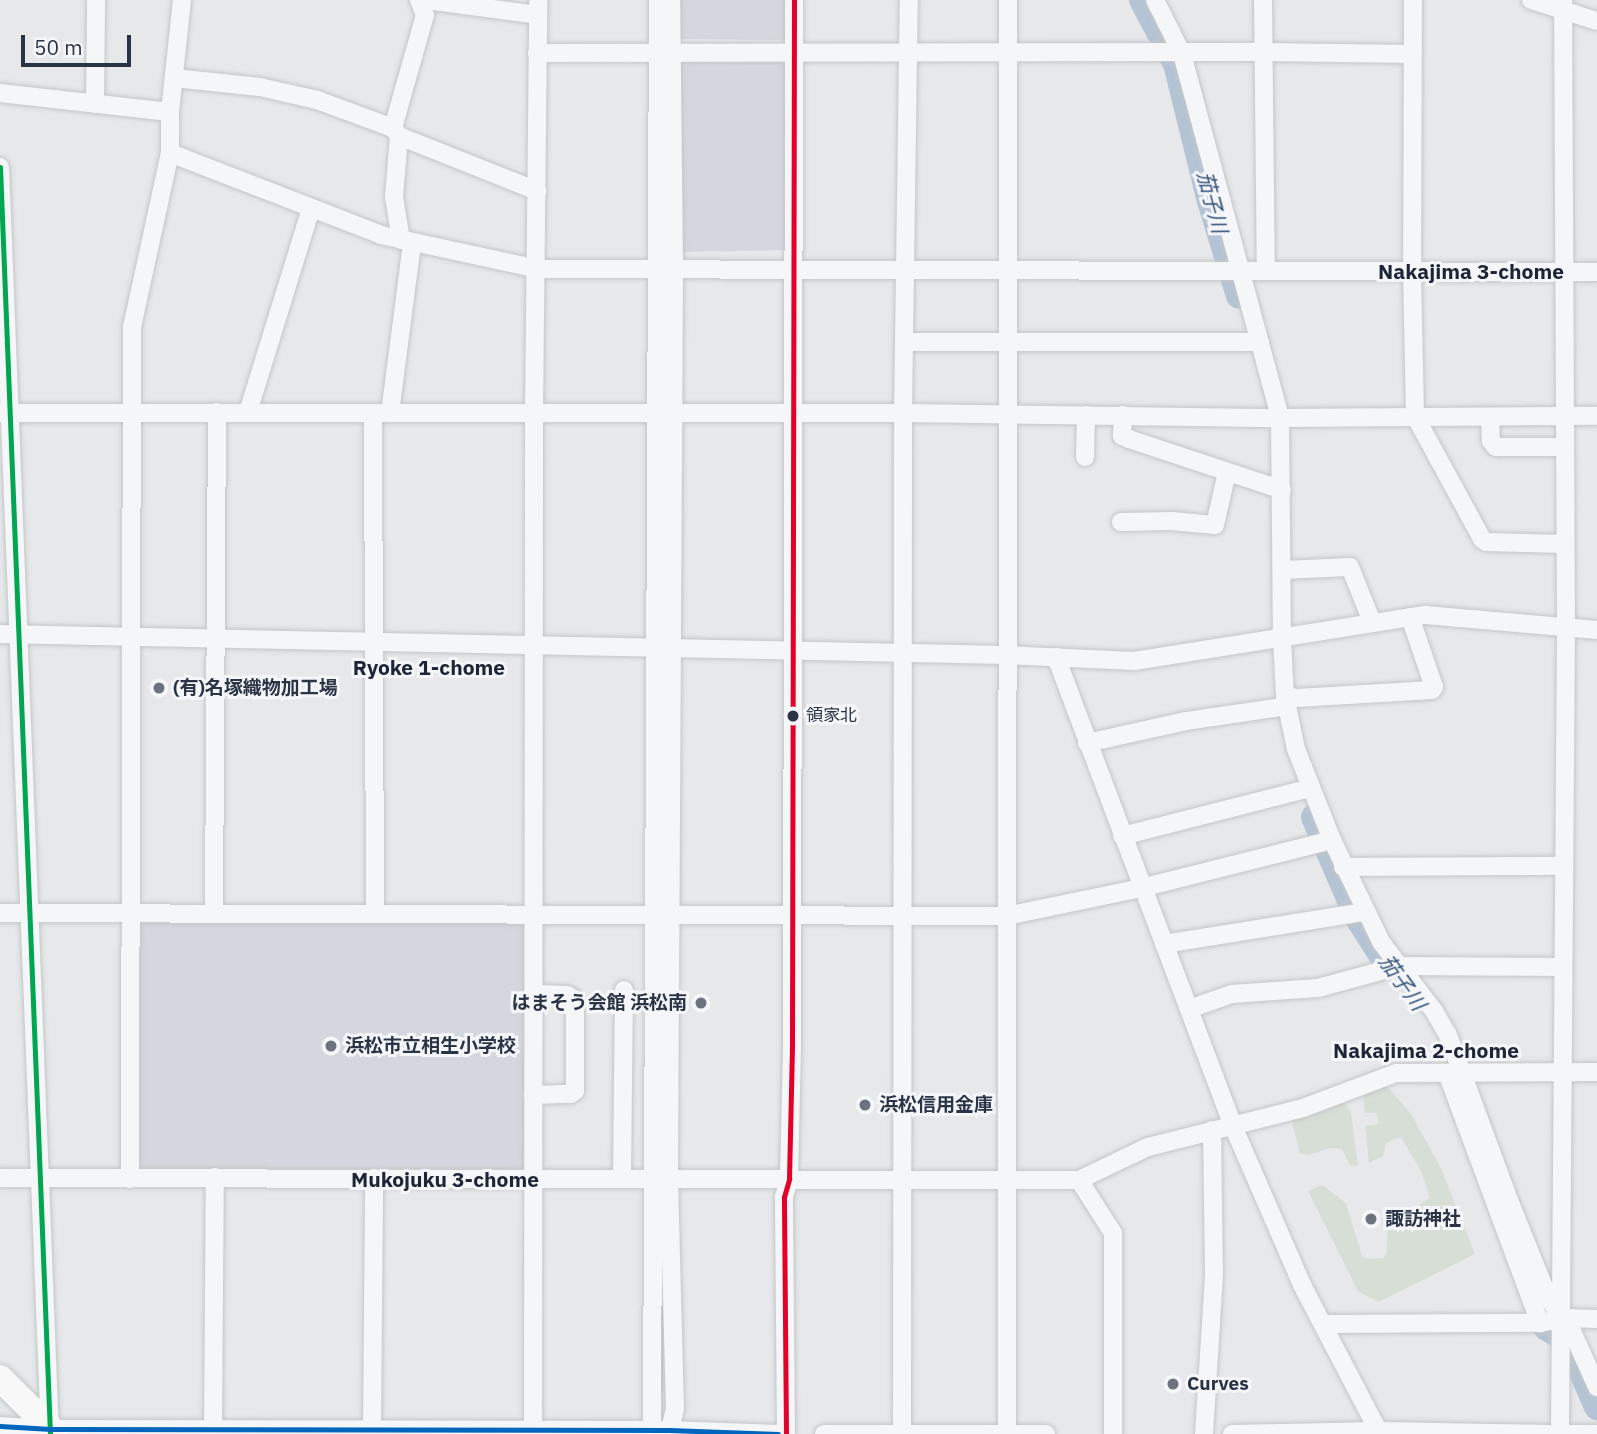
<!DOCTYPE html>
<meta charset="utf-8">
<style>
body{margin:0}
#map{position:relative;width:1597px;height:1434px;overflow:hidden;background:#e6e8ea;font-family:"IBM Plex Sans","Noto Sans JP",sans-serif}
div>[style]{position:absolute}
.built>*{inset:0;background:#d4d7dd}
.green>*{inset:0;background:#d6ded6}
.stream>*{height:4.5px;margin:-2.25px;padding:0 2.25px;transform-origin:2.25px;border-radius:2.25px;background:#b4c4d5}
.river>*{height:26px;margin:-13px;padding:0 13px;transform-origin:13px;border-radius:13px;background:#b4c4d5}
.roads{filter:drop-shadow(0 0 2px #c4c6c8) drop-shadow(0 0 2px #c4c6c8)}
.minor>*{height:18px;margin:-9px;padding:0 9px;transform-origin:9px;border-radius:9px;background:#f5f6f7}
.highway>*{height:26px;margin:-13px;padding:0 13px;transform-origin:13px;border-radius:13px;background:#f8f8f8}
.bus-1>*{height:5px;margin:-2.5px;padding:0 2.5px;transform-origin:2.5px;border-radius:2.5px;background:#e4002b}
.bus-2>*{height:5px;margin:-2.5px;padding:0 2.5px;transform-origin:2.5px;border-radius:2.5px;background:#00a651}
.bus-3>*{height:5px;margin:-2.5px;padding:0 2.5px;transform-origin:2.5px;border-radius:2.5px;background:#0065bd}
.dots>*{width:19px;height:19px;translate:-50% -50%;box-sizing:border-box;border:4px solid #f4f6f9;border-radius:50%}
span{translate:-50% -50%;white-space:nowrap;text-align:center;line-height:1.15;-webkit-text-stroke:6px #f4f6f9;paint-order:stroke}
.bus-label{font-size:17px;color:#2b3445}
.left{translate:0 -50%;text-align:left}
.poi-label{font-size:19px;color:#2b3445;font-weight:700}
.right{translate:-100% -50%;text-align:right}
.water-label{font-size:21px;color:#34527a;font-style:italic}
.neighbourhood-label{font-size:21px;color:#1d2536;font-weight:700}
.scale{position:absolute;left:21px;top:35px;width:110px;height:32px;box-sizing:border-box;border:4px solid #2b3445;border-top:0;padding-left:9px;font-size:21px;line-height:24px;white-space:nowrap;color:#2b3445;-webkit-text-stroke:5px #f4f6f9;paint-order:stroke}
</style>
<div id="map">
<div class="built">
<i style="clip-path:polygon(680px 0,787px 0,788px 40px,678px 39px)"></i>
<i style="clip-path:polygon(679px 55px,787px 55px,787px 250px,677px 252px)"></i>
<i style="clip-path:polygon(137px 920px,526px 921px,527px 1172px,135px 1171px)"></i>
</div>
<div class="green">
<i style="clip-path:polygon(1387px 1086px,1411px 1114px,1440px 1166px,1475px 1254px,1378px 1302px,1358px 1291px,1308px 1191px,1322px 1185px,1346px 1203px,1362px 1256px,1369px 1259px,1384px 1258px,1387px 1251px,1388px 1225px,1430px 1198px,1421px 1171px,1401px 1137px,1386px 1143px,1383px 1156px,1369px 1163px,1365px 1126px,1378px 1124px,1377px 1113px,1365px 1113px,1363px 1094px)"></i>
<i style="clip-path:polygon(1345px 1103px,1351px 1113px,1358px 1165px,1350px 1166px,1342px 1149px,1329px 1148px,1309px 1155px,1300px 1153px,1291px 1119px)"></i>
</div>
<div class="stream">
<i style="left:660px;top:1390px;width:166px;rotate:-89.3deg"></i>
</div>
<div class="river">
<i style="left:1142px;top:0;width:72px;rotate:62deg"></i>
<i style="left:1176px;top:64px;width:141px;rotate:76.1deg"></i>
<i style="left:1210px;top:201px;width:99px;rotate:73deg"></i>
<i style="left:1314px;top:817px;width:109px;rotate:66.7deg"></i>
<i style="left:1357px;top:917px;width:52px;rotate:57.5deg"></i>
<i style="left:1539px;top:1299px;width:30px;rotate:75deg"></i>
<i style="left:1547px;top:1328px;width:26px;rotate:32deg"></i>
<i style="left:1569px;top:1342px;width:71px;rotate:66.7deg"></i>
</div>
<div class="roads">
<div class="minor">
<i style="left:426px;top:0;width:113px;rotate:7.6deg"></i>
<i style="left:1155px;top:0;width:60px;rotate:63.4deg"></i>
<i style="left:1182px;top:54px;width:377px;rotate:74.9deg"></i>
<i style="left:1280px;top:418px;width:222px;rotate:89.5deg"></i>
<i style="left:1282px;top:640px;width:56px;rotate:86.9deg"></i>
<i style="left:1285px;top:696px;width:54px;rotate:78.3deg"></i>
<i style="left:1296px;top:749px;width:98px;rotate:68.4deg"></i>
<i style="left:1263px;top:0;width:271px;rotate:89.4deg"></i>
<i style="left:1413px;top:0;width:272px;rotate:90.2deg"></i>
<i style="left:1412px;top:272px;width:144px;rotate:88.8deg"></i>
<i style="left:1415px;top:416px;width:140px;rotate:61.4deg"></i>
<i style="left:1482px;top:539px;width:5px;rotate:37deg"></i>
<i style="left:1486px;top:542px;width:78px;rotate:1.5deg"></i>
<i style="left:1531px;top:0;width:69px;rotate:17.7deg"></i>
<i style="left:537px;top:53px;width:725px;rotate:-0.08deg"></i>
<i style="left:1262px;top:52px;width:151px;rotate:0.8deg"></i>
<i style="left:174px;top:78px;width:86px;rotate:6deg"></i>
<i style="left:260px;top:87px;width:58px;rotate:12.8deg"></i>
<i style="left:317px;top:100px;width:81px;rotate:20.2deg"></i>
<i style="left:0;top:93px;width:171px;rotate:6.4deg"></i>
<i style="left:170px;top:112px;width:113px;rotate:-83.9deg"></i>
<i style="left:95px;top:104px;width:104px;rotate:-89.4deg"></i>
<i style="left:170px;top:112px;width:41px;rotate:90deg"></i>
<i style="left:170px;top:153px;width:226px;rotate:21.2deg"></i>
<i style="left:381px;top:235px;width:161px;rotate:12.2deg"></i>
<i style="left:538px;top:269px;width:1059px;rotate:0.16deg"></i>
<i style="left:399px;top:136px;width:149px;rotate:21.7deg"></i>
<i style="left:0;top:167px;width:1266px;rotate:87.74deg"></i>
<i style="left:401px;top:240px;width:44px;rotate:-99.2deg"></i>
<i style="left:394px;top:197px;width:61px;rotate:-85.3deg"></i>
<i style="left:399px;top:136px;width:10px;rotate:-127deg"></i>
<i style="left:393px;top:128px;width:117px;rotate:-74.2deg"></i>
<i style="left:425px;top:15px;width:16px;rotate:-112deg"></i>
<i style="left:904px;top:342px;width:356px"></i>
<i style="left:248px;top:412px;width:213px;rotate:-72.8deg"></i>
<i style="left:0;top:413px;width:903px"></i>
<i style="left:903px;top:413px;width:377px;rotate:0.8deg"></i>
<i style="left:1280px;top:418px;width:317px;rotate:-0.4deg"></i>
<i style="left:373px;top:413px;width:500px;rotate:89.77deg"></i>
<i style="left:390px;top:413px;width:171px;rotate:-82.6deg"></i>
<i style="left:1123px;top:415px;width:21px;rotate:93deg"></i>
<i style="left:1122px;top:436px;width:8px;rotate:23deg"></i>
<i style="left:1129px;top:439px;width:161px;rotate:18.4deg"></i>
<i style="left:1490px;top:417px;width:24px;rotate:88deg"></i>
<i style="left:1491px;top:441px;width:8px;rotate:50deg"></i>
<i style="left:1496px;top:447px;width:68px"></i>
<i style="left:1085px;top:457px;width:42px;rotate:-88.6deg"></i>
<i style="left:1121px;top:522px;width:51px;rotate:-1.1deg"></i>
<i style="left:1172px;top:521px;width:43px;rotate:5.3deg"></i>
<i style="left:1215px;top:525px;width:54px;rotate:-77.2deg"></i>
<i style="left:1282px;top:570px;width:68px;rotate:-2.5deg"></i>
<i style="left:1350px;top:567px;width:59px;rotate:68.2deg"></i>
<i style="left:0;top:634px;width:1006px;rotate:1.2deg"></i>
<i style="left:1006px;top:655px;width:128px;rotate:2.7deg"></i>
<i style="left:1134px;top:661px;width:296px;rotate:-9deg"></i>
<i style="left:1426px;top:615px;width:172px;rotate:5deg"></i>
<i style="left:1056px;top:657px;width:501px;rotate:69.32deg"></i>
<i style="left:1233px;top:1126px;width:173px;rotate:66.5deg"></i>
<i style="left:1302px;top:1285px;width:168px;rotate:62.4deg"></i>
<i style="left:1285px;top:696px;width:12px;rotate:9deg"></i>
<i style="left:1297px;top:698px;width:135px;rotate:-3.4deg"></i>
<i style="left:1432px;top:690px;width:4px;rotate:-56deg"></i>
<i style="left:1434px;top:687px;width:74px;rotate:-108.9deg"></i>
<i style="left:1087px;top:743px;width:101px;rotate:-12.5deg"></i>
<i style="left:1186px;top:721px;width:102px;rotate:-8.4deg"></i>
<i style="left:1122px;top:836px;width:195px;rotate:-14.3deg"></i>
<i style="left:1343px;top:867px;width:220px;rotate:-0.3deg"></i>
<i style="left:214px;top:912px;width:500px;rotate:-89.66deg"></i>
<i style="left:0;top:913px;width:1006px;rotate:0.17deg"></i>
<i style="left:1006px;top:916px;width:138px;rotate:-11.7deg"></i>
<i style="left:1141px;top:888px;width:197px;rotate:-14.1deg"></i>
<i style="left:1332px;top:840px;width:113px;rotate:64.3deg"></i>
<i style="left:1381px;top:942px;width:87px;rotate:52.5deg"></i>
<i style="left:1434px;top:1011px;width:28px;rotate:60deg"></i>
<i style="left:1448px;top:1035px;width:181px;rotate:69.7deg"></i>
<i style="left:1511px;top:1205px;width:94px;rotate:68.1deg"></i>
<i style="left:1546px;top:1292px;width:27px;rotate:62deg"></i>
<i style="left:1164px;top:944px;width:203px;rotate:-9.1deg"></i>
<i style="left:1189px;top:1009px;width:46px;rotate:-19.2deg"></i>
<i style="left:1232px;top:994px;width:86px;rotate:-4deg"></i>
<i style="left:1318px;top:988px;width:84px;rotate:-15.2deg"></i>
<i style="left:1399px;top:966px;width:164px;rotate:0.3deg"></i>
<i style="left:1447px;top:1073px;width:267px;rotate:69.6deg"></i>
<i style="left:533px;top:1095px;width:38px;rotate:-2deg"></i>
<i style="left:571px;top:1094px;width:5px;rotate:-37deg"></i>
<i style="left:575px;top:1091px;width:91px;rotate:-90deg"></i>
<i style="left:575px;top:1000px;width:9px;rotate:-148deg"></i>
<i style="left:567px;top:995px;width:34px;rotate:-178deg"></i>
<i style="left:0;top:1178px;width:1079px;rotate:0.11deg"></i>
<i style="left:1079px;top:1180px;width:76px;rotate:-25.6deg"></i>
<i style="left:1148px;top:1147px;width:160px;rotate:-14.1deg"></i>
<i style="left:1303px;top:1108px;width:99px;rotate:-20.6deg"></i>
<i style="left:1396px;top:1073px;width:201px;rotate:-0.3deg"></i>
<i style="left:622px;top:1178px;width:188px;rotate:-89.4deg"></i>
<i style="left:130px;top:1179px;width:852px;rotate:-89.87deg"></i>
<i style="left:132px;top:327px;width:178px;rotate:-77.7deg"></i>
<i style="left:1079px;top:1180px;width:63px;rotate:57.3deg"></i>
<i style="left:1113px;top:1233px;width:201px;rotate:90deg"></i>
<i style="left:1566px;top:1318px;width:76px;rotate:65.8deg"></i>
<i style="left:1324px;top:1324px;width:216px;rotate:-0.3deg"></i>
<i style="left:1540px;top:1323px;width:26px;rotate:-11deg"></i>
<i style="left:1566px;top:1318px;width:31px;rotate:2deg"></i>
<i style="left:0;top:1426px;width:51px;rotate:3.4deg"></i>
<i style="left:51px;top:1429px;width:618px;rotate:0.09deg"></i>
<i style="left:669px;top:1430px;width:109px;rotate:2.1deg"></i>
<i style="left:372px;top:1429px;width:251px;rotate:-89.5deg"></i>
<i style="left:533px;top:1430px;width:1017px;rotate:-89.94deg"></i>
<i style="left:534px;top:413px;width:413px;rotate:-89.4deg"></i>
<i style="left:652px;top:1430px;width:1430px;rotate:-89.76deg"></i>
<i style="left:902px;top:1432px;width:1019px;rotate:-89.94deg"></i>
<i style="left:903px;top:413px;width:413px;rotate:-89.2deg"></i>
<i style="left:213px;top:1434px;width:257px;rotate:-89.6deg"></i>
<i style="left:669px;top:1434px;width:26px;rotate:-77deg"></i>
<i style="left:675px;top:1409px;width:236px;rotate:-91.5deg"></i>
<i style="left:669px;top:1173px;width:904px;rotate:-89.68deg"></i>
<i style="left:674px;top:269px;width:269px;rotate:-90.6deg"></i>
<i style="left:786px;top:1434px;width:237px;rotate:-90.5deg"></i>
<i style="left:784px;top:1197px;width:19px;rotate:-74deg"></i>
<i style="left:789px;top:1179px;width:136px;rotate:-88.7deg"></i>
<i style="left:792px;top:1043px;width:1043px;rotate:-89.89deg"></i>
<i style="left:824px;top:1434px;width:222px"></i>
<i style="left:1007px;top:1434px;width:1434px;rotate:-89.96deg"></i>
<i style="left:1204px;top:1434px;width:161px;rotate:-86.4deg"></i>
<i style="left:1214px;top:1273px;width:143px;rotate:-90.8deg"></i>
<i style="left:1232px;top:1434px;width:148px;rotate:-1.2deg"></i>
<i style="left:1380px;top:1431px;width:169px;rotate:1deg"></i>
<i style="left:1560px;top:1434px;width:807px;rotate:-89.57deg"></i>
<i style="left:1566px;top:627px;width:627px;rotate:-90.27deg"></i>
<i style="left:1565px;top:1434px;width:32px"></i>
</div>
<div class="highway">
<i style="left:0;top:1378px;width:79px;rotate:45deg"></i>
</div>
</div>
<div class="bus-1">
<i style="left:786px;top:1434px;width:237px;rotate:-90.5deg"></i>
<i style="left:784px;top:1197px;width:19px;rotate:-74deg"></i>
<i style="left:789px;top:1179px;width:136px;rotate:-88.7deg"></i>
<i style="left:792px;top:1043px;width:1043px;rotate:-89.89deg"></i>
</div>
<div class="bus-2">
<i style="left:0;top:167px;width:1268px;rotate:87.74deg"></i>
</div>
<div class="bus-3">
<i style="left:0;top:1426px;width:51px;rotate:3.4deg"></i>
<i style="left:51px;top:1429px;width:618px;rotate:0.09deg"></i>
<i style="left:669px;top:1430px;width:109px;rotate:2.1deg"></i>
</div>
<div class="dots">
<i style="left:159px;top:688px;background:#6c737f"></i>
<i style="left:793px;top:716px;background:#2b3445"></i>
<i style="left:701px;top:1003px;background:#6c737f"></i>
<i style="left:331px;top:1046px;background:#6c737f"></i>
<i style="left:865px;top:1105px;background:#6c737f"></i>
<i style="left:1371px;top:1219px;background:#6c737f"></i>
<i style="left:1173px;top:1384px;background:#6c737f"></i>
</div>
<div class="bus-label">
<span class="left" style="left:806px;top:716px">領家北</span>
</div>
<div class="poi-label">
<span class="left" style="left:173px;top:688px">(有)名塚織物加工場</span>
<span class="right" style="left:687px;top:1003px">はまそう会館 浜松南</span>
<span class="left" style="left:345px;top:1046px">浜松市立相生小学校</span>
<span class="left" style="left:879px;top:1105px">浜松信用金庫</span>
<span class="left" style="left:1385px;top:1219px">諏訪神社</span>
<span class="left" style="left:1187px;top:1384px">Curves</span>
</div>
<div class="water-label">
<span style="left:1213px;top:202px;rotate:75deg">茄子川</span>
<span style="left:1403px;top:982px;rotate:54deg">茄子川</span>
</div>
<div class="neighbourhood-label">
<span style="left:1471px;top:271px">Nakajima 3-chome</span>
<span style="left:429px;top:667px">Ryoke 1-chome</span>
<span style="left:1426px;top:1050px">Nakajima 2-chome</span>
<span style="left:445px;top:1179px">Mukojuku 3-chome</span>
</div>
<div class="scale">50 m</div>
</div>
